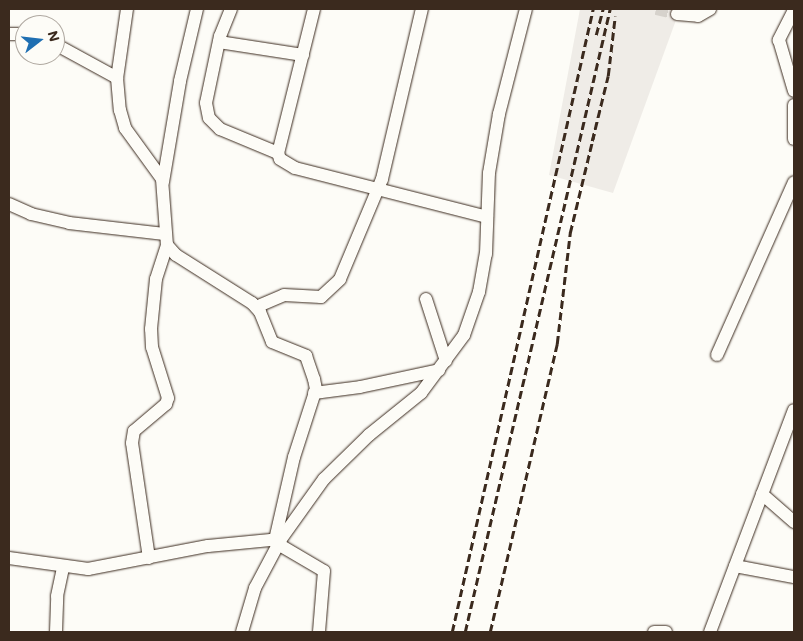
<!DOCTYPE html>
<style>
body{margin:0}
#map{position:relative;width:803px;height:641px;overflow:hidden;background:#fdfcf7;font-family:Mali,sans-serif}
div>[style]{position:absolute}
.built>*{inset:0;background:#efece7}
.minor-tunnel>*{height:12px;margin-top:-6px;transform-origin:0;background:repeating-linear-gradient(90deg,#d6d2cc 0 12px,transparent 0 18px)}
.roads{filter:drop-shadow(0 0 1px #3b2a1e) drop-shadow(0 0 1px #3b2a1e)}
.minor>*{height:12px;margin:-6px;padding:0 6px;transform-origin:6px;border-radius:6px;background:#fdfcf7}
.rail>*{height:2.5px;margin-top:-1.25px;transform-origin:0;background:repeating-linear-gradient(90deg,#3b2a1e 0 8px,transparent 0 12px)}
span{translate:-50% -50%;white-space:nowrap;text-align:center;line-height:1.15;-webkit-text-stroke:4px #fdfcf7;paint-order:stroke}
.frame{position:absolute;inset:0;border:10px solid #3b2a1e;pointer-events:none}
.north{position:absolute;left:15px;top:15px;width:50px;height:50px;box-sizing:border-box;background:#fdfcf7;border:1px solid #afa8a0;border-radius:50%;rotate:74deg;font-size:14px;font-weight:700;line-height:20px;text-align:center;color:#3b2a1e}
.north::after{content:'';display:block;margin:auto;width:18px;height:22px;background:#1f6fb2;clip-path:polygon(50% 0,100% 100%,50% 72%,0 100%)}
</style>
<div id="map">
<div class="built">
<i style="clip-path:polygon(580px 9px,680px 9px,613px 193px,549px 175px)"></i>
</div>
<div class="minor-tunnel">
<i style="left:656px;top:9px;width:22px;rotate:13deg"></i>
</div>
<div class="roads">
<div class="minor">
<i style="left:127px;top:9px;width:70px;rotate:98.2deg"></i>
<i style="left:117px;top:78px;width:32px;rotate:85deg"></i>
<i style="left:120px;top:110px;width:19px;rotate:74deg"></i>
<i style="left:125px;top:128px;width:63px;rotate:54deg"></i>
<i style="left:162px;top:179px;width:66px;rotate:85.7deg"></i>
<i style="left:167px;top:245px;width:13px;rotate:48deg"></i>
<i style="left:176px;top:255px;width:90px;rotate:32.3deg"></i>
<i style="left:252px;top:303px;width:12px;rotate:48deg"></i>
<i style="left:260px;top:312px;width:32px;rotate:68deg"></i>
<i style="left:272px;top:342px;width:37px;rotate:22deg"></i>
<i style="left:306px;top:356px;width:24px;rotate:71deg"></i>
<i style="left:314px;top:379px;width:10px;rotate:79deg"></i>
<i style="left:316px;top:389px;width:71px;rotate:107.9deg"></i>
<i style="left:294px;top:457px;width:85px;rotate:102.9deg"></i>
<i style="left:231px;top:9px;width:29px;rotate:112deg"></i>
<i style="left:220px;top:36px;width:68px;rotate:101.8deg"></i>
<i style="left:206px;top:103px;width:15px;rotate:79deg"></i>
<i style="left:209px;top:118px;width:16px;rotate:45deg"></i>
<i style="left:220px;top:129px;width:63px;rotate:22.5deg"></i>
<i style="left:314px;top:9px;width:148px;rotate:104deg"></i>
<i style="left:278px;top:153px;width:6px;rotate:72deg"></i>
<i style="left:280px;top:159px;width:17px;rotate:31deg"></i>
<i style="left:295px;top:168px;width:198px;rotate:14.3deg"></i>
<i style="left:794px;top:10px;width:34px;rotate:117deg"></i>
<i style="left:779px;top:40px;width:53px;rotate:73.6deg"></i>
<i style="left:677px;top:14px;width:21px;rotate:5deg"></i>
<i style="left:698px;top:16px;width:14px;rotate:-30deg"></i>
<i style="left:9px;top:34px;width:16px"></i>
<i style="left:219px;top:42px;width:85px;rotate:8.8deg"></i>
<i style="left:55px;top:44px;width:71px;rotate:28.7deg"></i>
<i style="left:794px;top:105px;width:34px;rotate:90deg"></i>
<i style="left:163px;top:182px;width:102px;rotate:-80.4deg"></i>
<i style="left:180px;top:81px;width:74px;rotate:-76.7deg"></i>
<i style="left:9px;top:204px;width:24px;rotate:24deg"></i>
<i style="left:31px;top:214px;width:39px;rotate:13deg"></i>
<i style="left:69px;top:223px;width:96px;rotate:6.6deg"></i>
<i style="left:426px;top:299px;width:65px;rotate:72.1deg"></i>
<i style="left:256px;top:307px;width:30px;rotate:-23deg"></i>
<i style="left:284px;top:295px;width:37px;rotate:3deg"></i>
<i style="left:321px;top:297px;width:26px;rotate:-43deg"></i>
<i style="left:340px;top:279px;width:108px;rotate:-67.2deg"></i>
<i style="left:382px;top:179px;width:175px;rotate:-76.8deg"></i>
<i style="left:717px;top:355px;width:189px;rotate:-66deg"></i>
<i style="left:314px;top:393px;width:46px;rotate:-7.4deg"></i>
<i style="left:360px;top:387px;width:81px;rotate:-12.1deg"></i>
<i style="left:762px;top:494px;width:43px;rotate:41.2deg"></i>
<i style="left:278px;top:544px;width:53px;rotate:30.4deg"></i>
<i style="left:324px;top:571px;width:61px;rotate:94.7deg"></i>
<i style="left:9px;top:558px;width:80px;rotate:7.9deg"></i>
<i style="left:88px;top:569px;width:122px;rotate:-10.9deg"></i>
<i style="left:208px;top:546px;width:73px;rotate:-5.5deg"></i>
<i style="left:149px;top:558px;width:116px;rotate:-98.4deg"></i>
<i style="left:132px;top:443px;width:12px;rotate:-81deg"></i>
<i style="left:134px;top:431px;width:42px;rotate:-40.2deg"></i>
<i style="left:166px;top:404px;width:6px;rotate:-72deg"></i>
<i style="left:168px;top:398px;width:53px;rotate:-107.4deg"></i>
<i style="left:152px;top:347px;width:18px;rotate:-93deg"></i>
<i style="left:151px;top:329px;width:50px;rotate:-84.3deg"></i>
<i style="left:156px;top:279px;width:36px;rotate:-72deg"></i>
<i style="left:735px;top:566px;width:60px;rotate:10.6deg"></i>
<i style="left:56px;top:632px;width:36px;rotate:-88deg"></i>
<i style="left:57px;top:596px;width:30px;rotate:-78deg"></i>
<i style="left:242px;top:632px;width:46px;rotate:-73.5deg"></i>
<i style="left:255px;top:588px;width:55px;rotate:-62deg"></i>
<i style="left:281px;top:539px;width:74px;rotate:-54.4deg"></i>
<i style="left:324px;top:479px;width:63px;rotate:-44.4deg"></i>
<i style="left:369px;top:435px;width:67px;rotate:-38.9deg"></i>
<i style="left:421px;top:393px;width:72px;rotate:-53.4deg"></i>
<i style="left:464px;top:335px;width:46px;rotate:-70.8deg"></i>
<i style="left:479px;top:292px;width:39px;rotate:-80deg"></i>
<i style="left:486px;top:254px;width:81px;rotate:-87.9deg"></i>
<i style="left:489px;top:173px;width:60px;rotate:-80.4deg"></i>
<i style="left:499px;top:114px;width:108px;rotate:-75.6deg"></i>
<i style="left:654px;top:632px;width:12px"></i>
<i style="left:710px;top:632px;width:237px;rotate:-69.3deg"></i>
</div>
</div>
<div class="rail">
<i style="left:596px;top:35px;width:27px;rotate:-75deg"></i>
<i style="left:592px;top:141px;width:67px;rotate:-76.2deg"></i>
<i style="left:608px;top:76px;width:60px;rotate:-83.3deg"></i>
<i style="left:452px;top:632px;width:639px;rotate:-77.25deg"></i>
<i style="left:465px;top:632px;width:640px;rotate:-76.9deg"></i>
<i style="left:490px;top:632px;width:296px;rotate:-76.9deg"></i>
<i style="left:557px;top:344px;width:112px;rotate:-83.3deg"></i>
<i style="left:570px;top:233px;width:102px;rotate:-76.4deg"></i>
</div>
<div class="frame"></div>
<div class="north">N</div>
</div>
